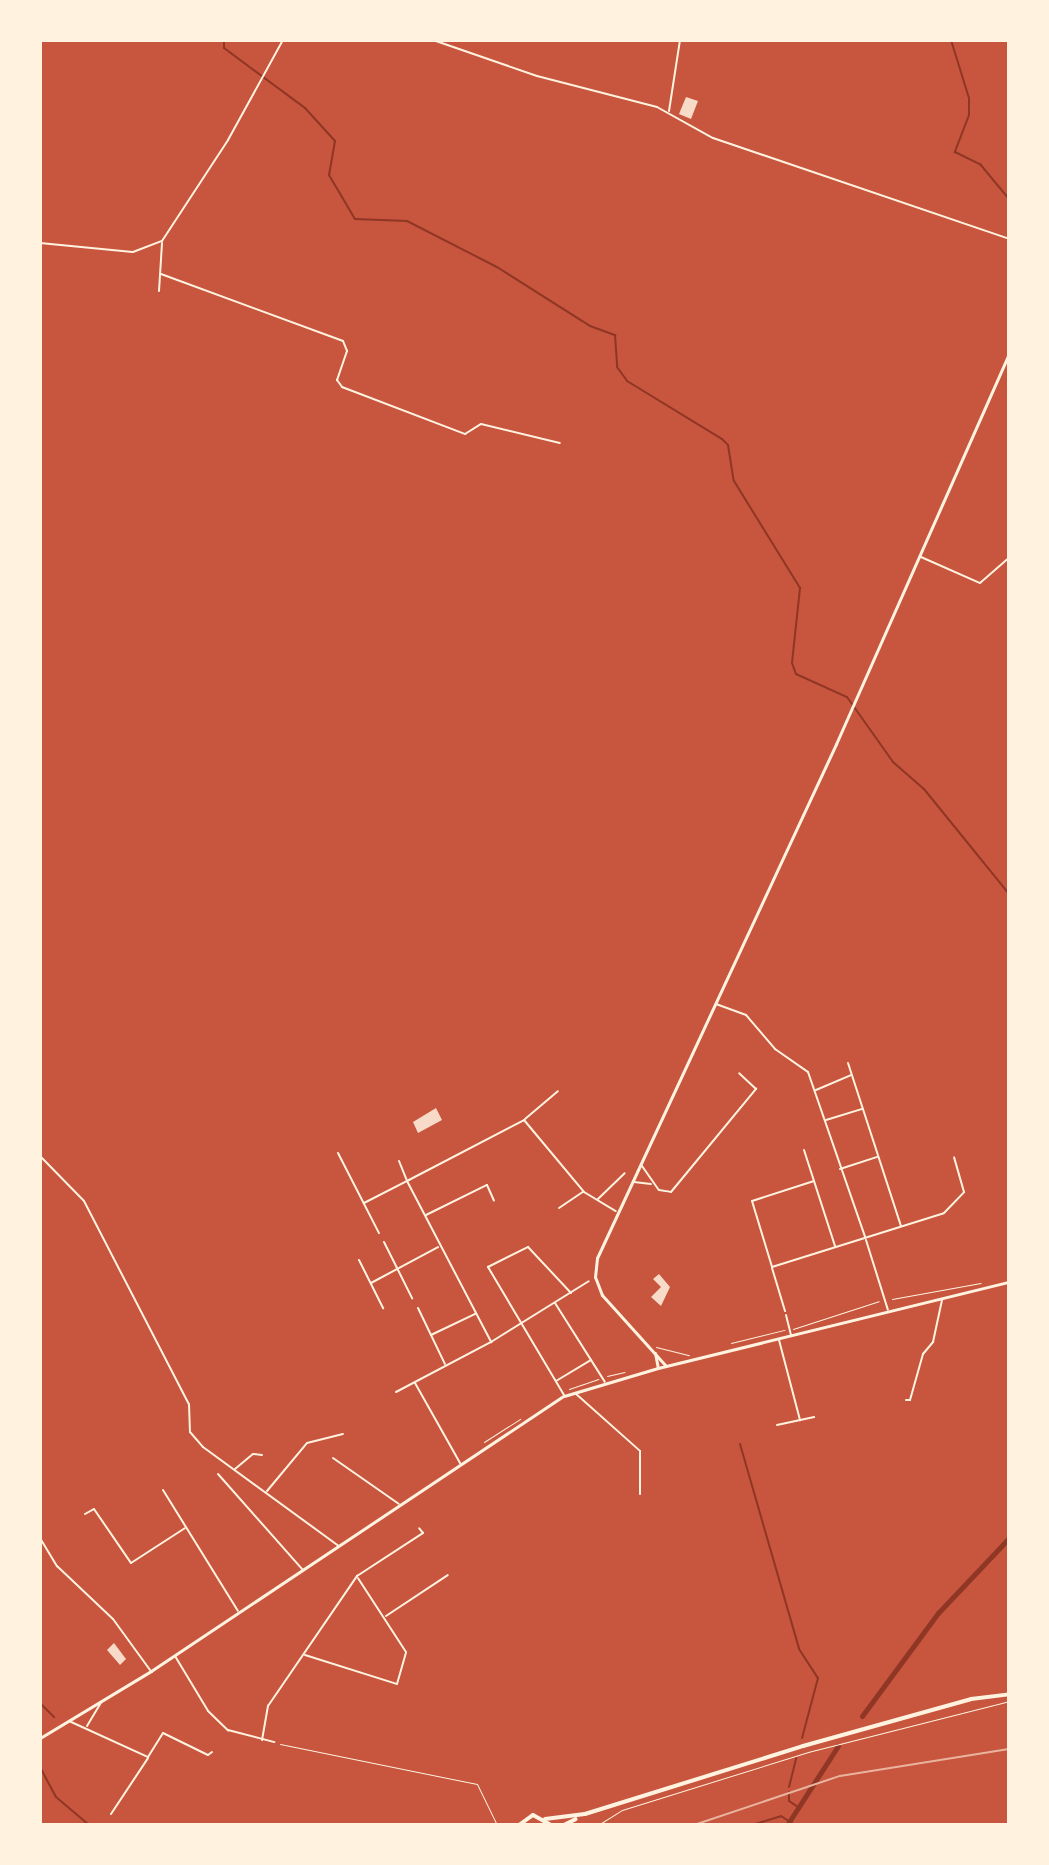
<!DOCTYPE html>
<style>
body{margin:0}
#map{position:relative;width:1049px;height:1865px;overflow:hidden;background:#c8553d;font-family:"Fira Sans",sans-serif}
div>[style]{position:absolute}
.stream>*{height:2px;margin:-1px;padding:0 1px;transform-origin:1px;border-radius:1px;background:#8f3625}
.canal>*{height:5px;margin:-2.5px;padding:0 2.5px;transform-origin:2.5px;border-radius:2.5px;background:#8f3625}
.building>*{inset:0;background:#f7dbc8}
.path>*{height:1px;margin:-0.5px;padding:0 0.5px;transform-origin:0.5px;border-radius:0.5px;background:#fff3e0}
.service>*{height:1px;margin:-0.5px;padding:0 0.5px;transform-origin:0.5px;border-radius:0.5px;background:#fff3e0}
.pedestrian>*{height:2px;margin:-1px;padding:0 1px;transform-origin:1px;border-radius:1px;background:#fff3e0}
.minor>*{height:2px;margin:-1px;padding:0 1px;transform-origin:1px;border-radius:1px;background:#fff3e0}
.tertiary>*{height:3px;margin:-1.5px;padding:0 1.5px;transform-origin:1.5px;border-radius:1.5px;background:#fff3e0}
.primary>*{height:4px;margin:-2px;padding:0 2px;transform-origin:2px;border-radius:2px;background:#fff3e0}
.rail>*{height:2px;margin:-1px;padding:0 1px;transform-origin:1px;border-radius:1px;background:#e9b49f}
span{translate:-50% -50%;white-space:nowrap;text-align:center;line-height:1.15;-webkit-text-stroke:8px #fff3e0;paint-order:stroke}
.frame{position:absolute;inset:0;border:42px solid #fff3e0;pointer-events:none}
</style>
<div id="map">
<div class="stream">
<i style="left:224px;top:40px;width:8px;rotate:90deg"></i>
<i style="left:224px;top:48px;width:101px;rotate:36.5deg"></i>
<i style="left:305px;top:108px;width:45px;rotate:47.7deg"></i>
<i style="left:335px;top:141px;width:35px;rotate:100deg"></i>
<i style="left:329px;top:175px;width:51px;rotate:59.4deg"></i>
<i style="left:355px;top:219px;width:52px;rotate:2.2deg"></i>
<i style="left:407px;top:221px;width:101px;rotate:27.1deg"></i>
<i style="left:497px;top:267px;width:110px;rotate:32.4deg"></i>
<i style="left:590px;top:326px;width:27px;rotate:20deg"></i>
<i style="left:615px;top:335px;width:32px;rotate:86deg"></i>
<i style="left:617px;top:367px;width:17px;rotate:54deg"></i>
<i style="left:627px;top:381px;width:111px;rotate:31.4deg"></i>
<i style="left:722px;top:439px;width:8px;rotate:45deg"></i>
<i style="left:728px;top:445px;width:36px;rotate:81deg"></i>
<i style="left:734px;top:481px;width:126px;rotate:58.3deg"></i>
<i style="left:800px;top:588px;width:75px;rotate:96.1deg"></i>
<i style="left:792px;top:663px;width:12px;rotate:70deg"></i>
<i style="left:796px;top:674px;width:56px;rotate:24.3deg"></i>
<i style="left:847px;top:697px;width:80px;rotate:54.7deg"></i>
<i style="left:893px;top:762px;width:41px;rotate:41.1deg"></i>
<i style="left:924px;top:789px;width:135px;rotate:51deg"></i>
<i style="left:951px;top:40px;width:61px;rotate:72.8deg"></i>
<i style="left:969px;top:98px;width:17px;rotate:90deg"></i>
<i style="left:969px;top:115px;width:40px;rotate:111deg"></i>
<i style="left:955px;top:152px;width:28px;rotate:26deg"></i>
<i style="left:980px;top:164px;width:45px;rotate:50.4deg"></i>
<i style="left:740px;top:1444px;width:213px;rotate:73.9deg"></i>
<i style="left:799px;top:1649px;width:35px;rotate:57deg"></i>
<i style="left:818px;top:1678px;width:62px;rotate:104.9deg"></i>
<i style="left:40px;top:1703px;width:20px;rotate:45deg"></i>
<i style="left:40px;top:1767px;width:34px;rotate:62deg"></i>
<i style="left:56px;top:1797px;width:43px;rotate:40.3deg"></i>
<i style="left:789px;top:1787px;width:30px;rotate:-76deg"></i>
<i style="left:789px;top:1792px;width:9px;rotate:90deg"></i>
<i style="left:789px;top:1801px;width:11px;rotate:34deg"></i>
<i style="left:752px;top:1825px;width:30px;rotate:-17deg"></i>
<i style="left:781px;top:1816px;width:17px;rotate:33deg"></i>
</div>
<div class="canal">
<i style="left:862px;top:1716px;width:128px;rotate:-53.6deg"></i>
<i style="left:938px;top:1613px;width:103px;rotate:-46.6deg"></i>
<i style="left:787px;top:1825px;width:94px;rotate:-57.2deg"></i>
</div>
<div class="building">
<i style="clip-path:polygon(686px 97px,698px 101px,691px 119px,679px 114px)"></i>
<i style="clip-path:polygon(436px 1108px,442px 1120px,418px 1133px,413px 1122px)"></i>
<i style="clip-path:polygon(659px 1274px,670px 1287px,661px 1306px,651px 1297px,661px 1287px,653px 1279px)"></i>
<i style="clip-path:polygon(114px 1643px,126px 1659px,120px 1665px,107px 1650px)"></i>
</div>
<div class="path">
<i style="left:892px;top:1299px;width:90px;rotate:-10.2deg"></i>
<i style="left:793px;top:1329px;width:90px;rotate:-18deg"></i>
<i style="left:731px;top:1343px;width:55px;rotate:-13.8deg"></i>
<i style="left:656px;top:1347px;width:34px;rotate:14deg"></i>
<i style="left:607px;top:1376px;width:18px;rotate:-13deg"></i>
<i style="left:569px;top:1389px;width:31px;rotate:-19deg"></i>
<i style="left:484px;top:1442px;width:43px;rotate:-32.6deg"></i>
<i style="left:280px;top:1744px;width:201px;rotate:11.5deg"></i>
<i style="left:477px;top:1784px;width:46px;rotate:64deg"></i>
</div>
<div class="service">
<i style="left:598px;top:1825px;width:28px;rotate:-32deg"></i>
<i style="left:622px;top:1810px;width:195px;rotate:-17.3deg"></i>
<i style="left:808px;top:1752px;width:207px;rotate:-14.2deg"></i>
</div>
<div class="pedestrian">
<i style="left:716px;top:1004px;width:32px;rotate:20deg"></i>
<i style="left:746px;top:1015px;width:45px;rotate:49.5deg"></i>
<i style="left:775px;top:1049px;width:40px;rotate:34.9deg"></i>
<i style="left:808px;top:1072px;width:175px;rotate:70.9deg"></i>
<i style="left:816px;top:1090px;width:38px;rotate:-23deg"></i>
<i style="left:826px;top:1120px;width:38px;rotate:-17deg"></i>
<i style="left:840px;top:1169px;width:40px;rotate:-18deg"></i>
<i style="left:559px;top:1208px;width:29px;rotate:-34deg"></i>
</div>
<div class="minor">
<i style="left:433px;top:40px;width:110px;rotate:19.1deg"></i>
<i style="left:537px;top:76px;width:124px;rotate:14.5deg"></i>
<i style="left:657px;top:107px;width:64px;rotate:29deg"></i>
<i style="left:713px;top:138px;width:313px;rotate:18.8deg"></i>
<i style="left:669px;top:111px;width:72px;rotate:-81.2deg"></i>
<i style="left:40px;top:243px;width:93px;rotate:5.5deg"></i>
<i style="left:133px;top:252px;width:31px;rotate:-21deg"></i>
<i style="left:162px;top:241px;width:121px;rotate:-56.8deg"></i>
<i style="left:228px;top:140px;width:114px;rotate:-61.2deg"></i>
<i style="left:161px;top:274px;width:194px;rotate:20.2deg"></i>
<i style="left:343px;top:341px;width:11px;rotate:68deg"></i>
<i style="left:347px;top:351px;width:31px;rotate:109deg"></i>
<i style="left:337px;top:380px;width:9px;rotate:54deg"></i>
<i style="left:342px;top:387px;width:132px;rotate:20.9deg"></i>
<i style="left:465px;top:434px;width:19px;rotate:-32deg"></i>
<i style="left:481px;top:424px;width:81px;rotate:13.5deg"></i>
<i style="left:159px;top:291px;width:48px;rotate:-86.4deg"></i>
<i style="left:921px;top:557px;width:64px;rotate:23.8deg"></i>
<i style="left:980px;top:583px;width:38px;rotate:-41deg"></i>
<i style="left:848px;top:1063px;width:171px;rotate:72deg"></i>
<i style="left:525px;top:1119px;width:43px;rotate:-40.3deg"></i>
<i style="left:804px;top:1150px;width:101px;rotate:72.1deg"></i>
<i style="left:338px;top:1153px;width:90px;rotate:62.9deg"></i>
<i style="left:40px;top:1156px;width:63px;rotate:45.6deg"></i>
<i style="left:84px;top:1201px;width:229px;rotate:62.7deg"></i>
<i style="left:189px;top:1404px;width:28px;rotate:88deg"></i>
<i style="left:190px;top:1432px;width:20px;rotate:49deg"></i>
<i style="left:203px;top:1447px;width:168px;rotate:36.1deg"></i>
<i style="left:399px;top:1161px;width:22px;rotate:68deg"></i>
<i style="left:407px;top:1181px;width:132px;rotate:-27.5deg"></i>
<i style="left:524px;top:1120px;width:94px;rotate:50.2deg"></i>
<i style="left:584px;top:1192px;width:37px;rotate:31deg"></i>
<i style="left:642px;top:1166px;width:29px;rotate:55deg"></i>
<i style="left:659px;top:1190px;width:12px;rotate:9deg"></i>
<i style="left:671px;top:1192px;width:134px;rotate:-50.5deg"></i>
<i style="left:756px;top:1089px;width:23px;rotate:-137deg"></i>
<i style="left:814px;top:1181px;width:65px;rotate:162.1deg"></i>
<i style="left:752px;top:1201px;width:69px;rotate:73.1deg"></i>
<i style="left:772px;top:1267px;width:180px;rotate:-17.4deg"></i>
<i style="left:944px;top:1213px;width:29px;rotate:-46deg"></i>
<i style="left:964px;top:1192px;width:36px;rotate:-106deg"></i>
<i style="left:634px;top:1182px;width:17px;rotate:7deg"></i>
<i style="left:598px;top:1199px;width:37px;rotate:-44deg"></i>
<i style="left:364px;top:1203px;width:48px;rotate:-27.1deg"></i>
<i style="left:407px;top:1181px;width:182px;rotate:62.4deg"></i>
<i style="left:426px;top:1215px;width:68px;rotate:-26.2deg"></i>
<i style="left:487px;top:1185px;width:17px;rotate:66deg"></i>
<i style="left:866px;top:1240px;width:73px;rotate:72.6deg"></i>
<i style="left:384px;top:1242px;width:63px;rotate:63.4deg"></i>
<i style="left:359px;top:1260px;width:54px;rotate:63.4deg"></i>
<i style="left:772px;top:1268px;width:45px;rotate:73.2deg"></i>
<i style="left:371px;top:1283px;width:76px;rotate:-28.2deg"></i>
<i style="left:555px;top:1303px;width:93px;rotate:57.7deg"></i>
<i style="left:418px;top:1308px;width:62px;rotate:64.3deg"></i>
<i style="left:786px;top:1315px;width:21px;rotate:76deg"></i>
<i style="left:431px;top:1335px;width:49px;rotate:-25.5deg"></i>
<i style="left:779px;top:1340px;width:83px;rotate:75.3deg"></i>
<i style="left:556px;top:1381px;width:41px;rotate:-31deg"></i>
<i style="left:415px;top:1383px;width:92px;rotate:60.6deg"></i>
<i style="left:396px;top:1392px;width:107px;rotate:-27.8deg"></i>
<i style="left:491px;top:1342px;width:115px;rotate:-31.9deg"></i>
<i style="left:575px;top:1393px;width:87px;rotate:41.7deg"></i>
<i style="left:640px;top:1451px;width:43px;rotate:90deg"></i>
<i style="left:564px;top:1395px;width:149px;rotate:-120.7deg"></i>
<i style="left:488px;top:1267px;width:45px;rotate:-26.6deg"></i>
<i style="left:528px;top:1247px;width:63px;rotate:46.9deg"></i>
<i style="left:906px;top:1400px;width:4px"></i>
<i style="left:910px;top:1400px;width:48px;rotate:-74.2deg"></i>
<i style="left:923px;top:1354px;width:16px;rotate:-50deg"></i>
<i style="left:933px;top:1342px;width:43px;rotate:-77.9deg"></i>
<i style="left:777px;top:1425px;width:38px;rotate:-12deg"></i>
<i style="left:333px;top:1458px;width:80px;rotate:34.9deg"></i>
<i style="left:235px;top:1469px;width:23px;rotate:-40deg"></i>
<i style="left:253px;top:1454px;width:9px;rotate:6deg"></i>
<i style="left:218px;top:1474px;width:127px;rotate:48.5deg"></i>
<i style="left:163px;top:1490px;width:142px;rotate:58.2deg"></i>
<i style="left:267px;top:1491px;width:62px;rotate:-50.2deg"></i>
<i style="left:307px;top:1443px;width:37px;rotate:-14deg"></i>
<i style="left:85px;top:1514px;width:10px;rotate:-29deg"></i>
<i style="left:94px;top:1509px;width:65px;rotate:55.6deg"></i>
<i style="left:131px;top:1563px;width:64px;rotate:-32.9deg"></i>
<i style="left:40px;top:1538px;width:33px;rotate:59deg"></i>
<i style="left:57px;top:1566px;width:77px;rotate:43.4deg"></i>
<i style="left:113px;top:1619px;width:63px;rotate:54deg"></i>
<i style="left:386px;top:1616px;width:74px;rotate:-33.5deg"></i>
<i style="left:305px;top:1655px;width:96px;rotate:17.5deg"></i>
<i style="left:397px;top:1684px;width:33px;rotate:-74deg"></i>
<i style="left:406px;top:1652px;width:88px;rotate:-123deg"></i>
<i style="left:175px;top:1656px;width:64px;rotate:59deg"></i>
<i style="left:208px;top:1711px;width:28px;rotate:44deg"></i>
<i style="left:228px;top:1730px;width:48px;rotate:14.6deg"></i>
<i style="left:69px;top:1721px;width:87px;rotate:24.5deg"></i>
<i style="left:148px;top:1757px;width:28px;rotate:-58deg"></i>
<i style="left:163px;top:1733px;width:50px;rotate:26.1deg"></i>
<i style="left:208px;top:1755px;width:5px;rotate:-37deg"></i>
<i style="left:87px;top:1726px;width:27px;rotate:-59deg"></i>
<i style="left:262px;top:1740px;width:35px;rotate:-80deg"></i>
<i style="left:268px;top:1706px;width:158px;rotate:-55.6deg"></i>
<i style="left:357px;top:1576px;width:79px;rotate:-33.1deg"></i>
<i style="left:423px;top:1533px;width:6px;rotate:-129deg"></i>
<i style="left:111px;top:1814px;width:67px;rotate:-56.5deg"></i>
</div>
<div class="tertiary">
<i style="left:655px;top:1353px;width:15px;rotate:79deg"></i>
<i style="left:666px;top:1366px;width:96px;rotate:-132deg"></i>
<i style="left:602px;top:1295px;width:19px;rotate:-111deg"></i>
<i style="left:595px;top:1277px;width:19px;rotate:-84deg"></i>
<i style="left:597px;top:1258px;width:567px;rotate:-65.06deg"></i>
<i style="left:836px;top:744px;width:428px;rotate:-66.1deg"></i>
<i style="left:40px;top:1738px;width:130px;rotate:-31.1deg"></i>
<i style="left:151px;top:1671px;width:496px;rotate:-33.7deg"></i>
<i style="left:564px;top:1396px;width:98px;rotate:-16.6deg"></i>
<i style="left:658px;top:1368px;width:361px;rotate:-13.8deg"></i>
</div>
<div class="primary">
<i style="left:545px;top:1819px;width:40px;rotate:-7.1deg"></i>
<i style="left:585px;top:1814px;width:228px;rotate:-17.3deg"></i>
<i style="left:803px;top:1746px;width:174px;rotate:-15.6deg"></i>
<i style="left:971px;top:1699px;width:38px;rotate:-7deg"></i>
<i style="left:519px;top:1825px;width:17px;rotate:-36deg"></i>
<i style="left:533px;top:1815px;width:21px;rotate:29deg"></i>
<i style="left:564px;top:1825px;width:13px;rotate:-27deg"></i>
</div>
<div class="rail">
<i style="left:694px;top:1825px;width:154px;rotate:-18.6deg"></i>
<i style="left:840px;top:1776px;width:171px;rotate:-9.1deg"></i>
</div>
<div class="frame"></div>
</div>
